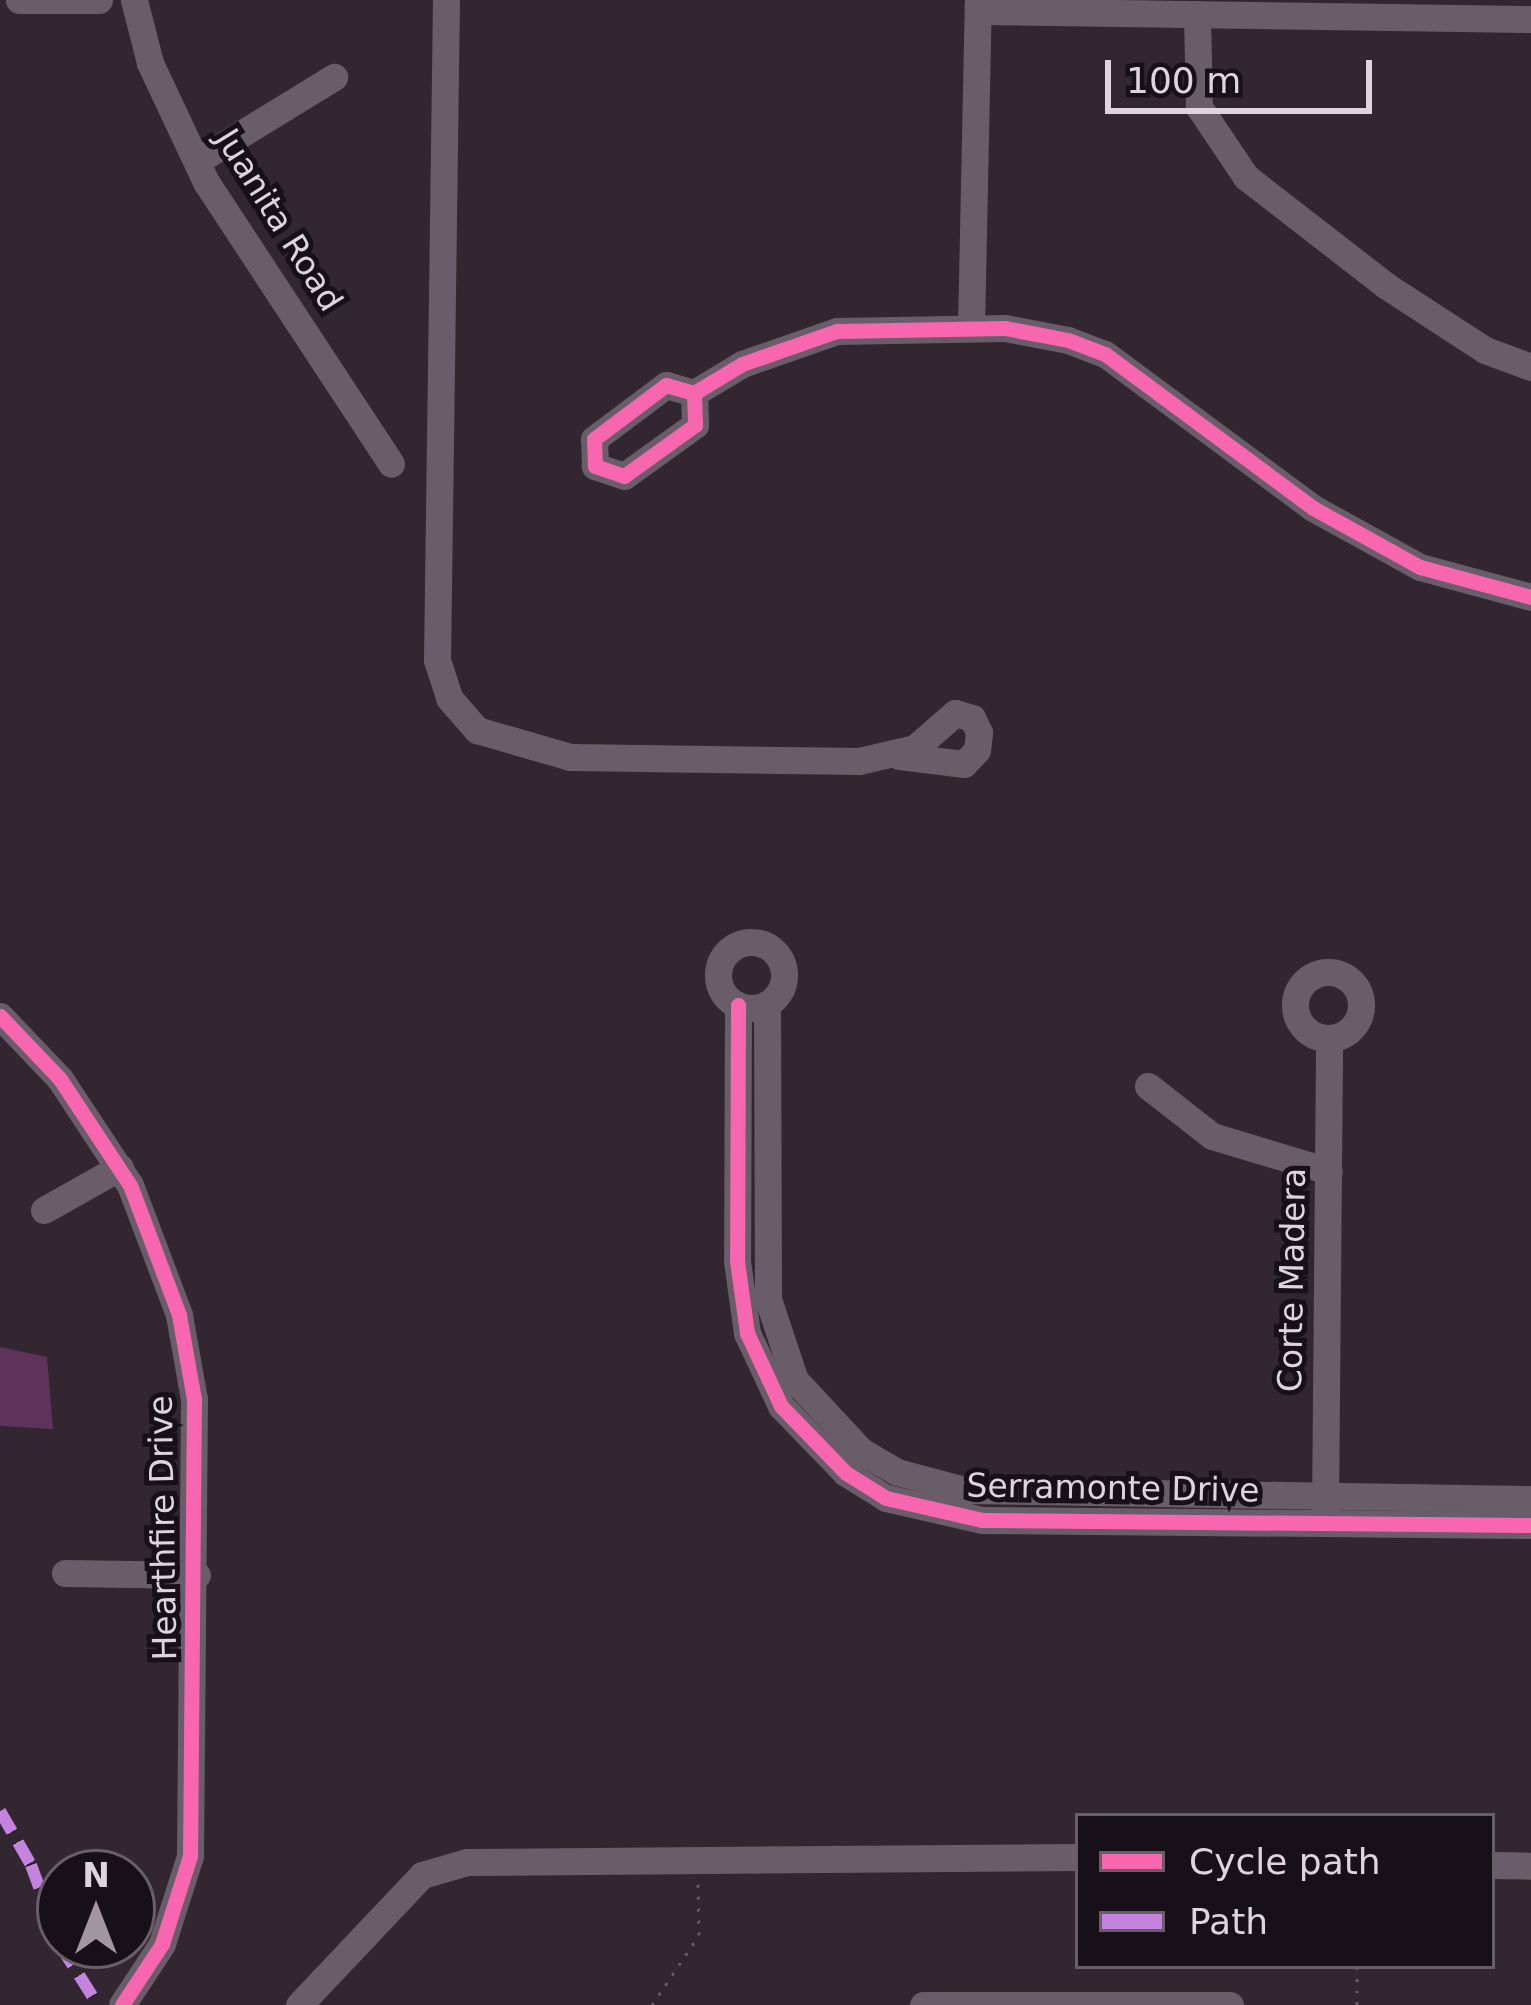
<!DOCTYPE html>
<style>
body{margin:0}
#map{position:relative;width:1531px;height:2005px;overflow:hidden;background:#322731;font-family:"DejaVu Sans",sans-serif}
div>[style]{position:absolute}
.green>*{inset:0;background:#5d335b}
.path>*{height:3px;margin-top:-1.5px;transform-origin:0;background:repeating-linear-gradient(90deg,#675c66 0 3px,transparent 0 12px)}
.minor>*{height:27px;margin:-13.5px;padding:0 13.5px;transform-origin:13.5px;border-radius:13.5px;background:#685d68}
.minor>.ring{margin:-13.5px;padding:0;box-sizing:content-box;background:none;border:27px solid #685d68;border-radius:50%}
.quiet>*{height:12px;margin-top:-6px;transform-origin:0;background:repeating-linear-gradient(90deg,#c483df 0 24px,transparent 0 36px)}
.cycleway>*{height:15px;margin:-7.5px;padding:0 7.5px;transform-origin:7.5px;border-radius:7.5px;background:#f766af}
span{translate:-50% -50%;white-space:nowrap;text-align:center;line-height:1.15;-webkit-text-stroke:10px #181018;paint-order:stroke}
.street-label{font-size:33px;color:#dfd3de}
.legend{position:absolute;left:1075px;top:1813px;width:420px;height:156px;box-sizing:border-box;background:#181018;border:3px solid #685e67;margin:0;padding:15px 21px;list-style:none;font-size:36px;color:#dfd3de}
.legend li{display:flex;align-items:center;gap:24px;height:60px}
.legend b{width:60px;border:3px solid #685e67}
.north{position:absolute;left:36px;top:1849px;width:120px;height:120px;box-sizing:border-box;background:#181018;border:3px solid #685e67;border-radius:50%;rotate:0deg;font-size:33px;font-weight:700;line-height:48px;text-align:center;color:#dfd3de}
.north::after{content:'';display:block;margin:auto;width:42px;height:54px;background:#a297a1;clip-path:polygon(50% 0,100% 100%,50% 72%,0 100%)}
.scale{position:absolute;left:1105px;top:60px;width:267px;height:54px;box-sizing:border-box;border:6px solid #dfd3de;border-top:0;padding-left:15px;font-size:36px;line-height:42px;white-space:nowrap;color:#dfd3de;-webkit-text-stroke:9px #181018;paint-order:stroke}
</style>
<div id="map">
<div class="green">
<i style="clip-path:polygon(0 1347px,47px 1357px,53px 1429px,0 1426px)"></i>
</div>
<div class="path">
<i style="left:1357px;top:1966px;width:39px;rotate:90deg"></i>
<i style="left:652px;top:2005px;width:84px;rotate:-56.1deg"></i>
<i style="left:699px;top:1935px;width:52px;rotate:-91.1deg"></i>
</div>
<div class="minor">
<i style="left:19px;top:0;width:80px"></i>
<i style="left:134px;top:0;width:65px;rotate:75.7deg"></i>
<i style="left:150px;top:63px;width:132px;rotate:64.8deg"></i>
<i style="left:206px;top:182px;width:337px;rotate:56.7deg"></i>
<i style="left:446px;top:0;width:660px;rotate:90.78deg"></i>
<i style="left:437px;top:660px;width:40px;rotate:72deg"></i>
<i style="left:449px;top:698px;width:43px;rotate:48.8deg"></i>
<i style="left:477px;top:730px;width:97px;rotate:16.2deg"></i>
<i style="left:570px;top:757px;width:289px;rotate:0.8deg"></i>
<i style="left:859px;top:761px;width:57px;rotate:-13.1deg"></i>
<i style="left:915px;top:748px;width:53px;rotate:-41.2deg"></i>
<i style="left:955px;top:713px;width:18px;rotate:16deg"></i>
<i style="left:972px;top:718px;width:16px;rotate:63deg"></i>
<i style="left:979px;top:732px;width:18px;rotate:96deg"></i>
<i style="left:977px;top:750px;width:19px;rotate:133deg"></i>
<i style="left:964px;top:764px;width:65px;rotate:-173deg"></i>
<i style="left:978px;top:11px;width:553px;rotate:0.83deg"></i>
<i style="left:1197px;top:14px;width:93px;rotate:88.8deg"></i>
<i style="left:1199px;top:107px;width:84px;rotate:56.1deg"></i>
<i style="left:1246px;top:177px;width:176px;rotate:37.8deg"></i>
<i style="left:1385px;top:285px;width:119px;rotate:33deg"></i>
<i style="left:1485px;top:350px;width:49px;rotate:20.3deg"></i>
<i style="left:197px;top:161px;width:161px;rotate:-31.5deg"></i>
<i style="left:971px;top:328px;width:328px;rotate:-88.8deg"></i>
<i style="left:694px;top:393px;width:32px;rotate:88deg"></i>
<i style="left:695px;top:425px;width:87px;rotate:144.3deg"></i>
<i style="left:624px;top:476px;width:31px;rotate:-161deg"></i>
<i style="left:595px;top:466px;width:27px;rotate:-92deg"></i>
<i style="left:594px;top:439px;width:90px;rotate:-36.9deg"></i>
<i style="left:666px;top:385px;width:29px;rotate:16deg"></i>
<i style="left:694px;top:393px;width:56px;rotate:-31.1deg"></i>
<i style="left:742px;top:364px;width:101px;rotate:-19.2deg"></i>
<i style="left:837px;top:331px;width:168px;rotate:-1deg"></i>
<i style="left:1005px;top:328px;width:64px;rotate:10.8deg"></i>
<i style="left:1068px;top:340px;width:40px;rotate:21deg"></i>
<i style="left:1105px;top:354px;width:259px;rotate:36.5deg"></i>
<i style="left:1313px;top:508px;width:122px;rotate:28.9deg"></i>
<i style="left:1420px;top:567px;width:115px;rotate:15.1deg"></i>
<i class="ring" style="left:718px;top:942px;width:39px;height:39px"></i>
<i class="ring" style="left:1295px;top:972px;width:39px;height:39px"></i>
<i style="left:767px;top:1004px;width:295px;rotate:89.8deg"></i>
<i style="left:768px;top:1299px;width:85px;rotate:71.6deg"></i>
<i style="left:795px;top:1380px;width:97px;rotate:47.1deg"></i>
<i style="left:861px;top:1451px;width:42px;rotate:30.3deg"></i>
<i style="left:897px;top:1472px;width:69px;rotate:15deg"></i>
<i style="left:964px;top:1490px;width:567px;rotate:0.91deg"></i>
<i style="left:738px;top:1005px;width:256px;rotate:90.2deg"></i>
<i style="left:737px;top:1261px;width:73px;rotate:82.1deg"></i>
<i style="left:747px;top:1333px;width:81px;rotate:65deg"></i>
<i style="left:781px;top:1406px;width:93px;rotate:45.9deg"></i>
<i style="left:846px;top:1473px;width:47px;rotate:32deg"></i>
<i style="left:886px;top:1498px;width:98px;rotate:12.9deg"></i>
<i style="left:982px;top:1520px;width:549px;rotate:0.52deg"></i>
<i style="left:0;top:1016px;width:87px;rotate:46.4deg"></i>
<i style="left:60px;top:1079px;width:127px;rotate:56.6deg"></i>
<i style="left:130px;top:1185px;width:139px;rotate:69.3deg"></i>
<i style="left:179px;top:1315px;width:85px;rotate:79.9deg"></i>
<i style="left:194px;top:1399px;width:457px;rotate:90.5deg"></i>
<i style="left:190px;top:1856px;width:92px;rotate:107.7deg"></i>
<i style="left:162px;top:1944px;width:73px;rotate:123.3deg"></i>
<i style="left:1148px;top:1086px;width:81px;rotate:38deg"></i>
<i style="left:1212px;top:1136px;width:122px;rotate:16.7deg"></i>
<i style="left:44px;top:1210px;width:87px;rotate:-29.5deg"></i>
<i style="left:1325px;top:1512px;width:474px;rotate:-89.5deg"></i>
<i style="left:65px;top:1573px;width:132px;rotate:0.9deg"></i>
<i style="left:1492px;top:1865px;width:39px;rotate:1deg"></i>
<i style="left:299px;top:2005px;width:179px;rotate:-46.6deg"></i>
<i style="left:422px;top:1875px;width:47px;rotate:-16.1deg"></i>
<i style="left:467px;top:1862px;width:611px;rotate:-0.47deg"></i>
<i style="left:923px;top:2005px;width:307px"></i>
</div>
<div class="quiet">
<i style="left:0;top:1811px;width:62px;rotate:60.1deg"></i>
<i style="left:31px;top:1865px;width:84px;rotate:69.8deg"></i>
<i style="left:60px;top:1945px;width:71px;rotate:57.7deg"></i>
</div>
<div class="cycleway">
<i style="left:694px;top:393px;width:32px;rotate:88deg"></i>
<i style="left:695px;top:425px;width:87px;rotate:144.3deg"></i>
<i style="left:624px;top:476px;width:31px;rotate:-161deg"></i>
<i style="left:595px;top:466px;width:27px;rotate:-92deg"></i>
<i style="left:594px;top:439px;width:90px;rotate:-36.9deg"></i>
<i style="left:666px;top:385px;width:29px;rotate:16deg"></i>
<i style="left:694px;top:393px;width:56px;rotate:-31.1deg"></i>
<i style="left:742px;top:364px;width:101px;rotate:-19.2deg"></i>
<i style="left:837px;top:331px;width:168px;rotate:-1deg"></i>
<i style="left:1005px;top:328px;width:64px;rotate:10.8deg"></i>
<i style="left:1068px;top:340px;width:40px;rotate:21deg"></i>
<i style="left:1105px;top:354px;width:259px;rotate:36.5deg"></i>
<i style="left:1313px;top:508px;width:122px;rotate:28.9deg"></i>
<i style="left:1420px;top:567px;width:115px;rotate:15.1deg"></i>
<i style="left:738px;top:1005px;width:256px;rotate:90.2deg"></i>
<i style="left:737px;top:1261px;width:73px;rotate:82.1deg"></i>
<i style="left:747px;top:1333px;width:81px;rotate:65deg"></i>
<i style="left:781px;top:1406px;width:93px;rotate:45.9deg"></i>
<i style="left:846px;top:1473px;width:47px;rotate:32deg"></i>
<i style="left:886px;top:1498px;width:98px;rotate:12.9deg"></i>
<i style="left:982px;top:1520px;width:549px;rotate:0.52deg"></i>
<i style="left:0;top:1016px;width:87px;rotate:46.4deg"></i>
<i style="left:60px;top:1079px;width:127px;rotate:56.6deg"></i>
<i style="left:130px;top:1185px;width:139px;rotate:69.3deg"></i>
<i style="left:179px;top:1315px;width:85px;rotate:79.9deg"></i>
<i style="left:194px;top:1399px;width:457px;rotate:90.5deg"></i>
<i style="left:190px;top:1856px;width:92px;rotate:107.7deg"></i>
<i style="left:162px;top:1944px;width:73px;rotate:123.3deg"></i>
</div>
<div class="street-label">
<span style="left:279px;top:220px;rotate:58deg">Juanita Road</span>
<span style="left:1292px;top:1280px;rotate:-89deg">Corte Madera</span>
<span style="left:1113px;top:1488px;rotate:1deg">Serramonte Drive</span>
<span style="left:163px;top:1528px;rotate:-91deg">Hearthfire Drive</span>
</div>
<ul class="legend">
<li><b style="height:15px;background:#f766af"></b>Cycle path</li>
<li><b style="height:15px;background:#c483df"></b>Path</li>
</ul>
<div class="north">N</div>
<div class="scale">100 m</div>
</div>
